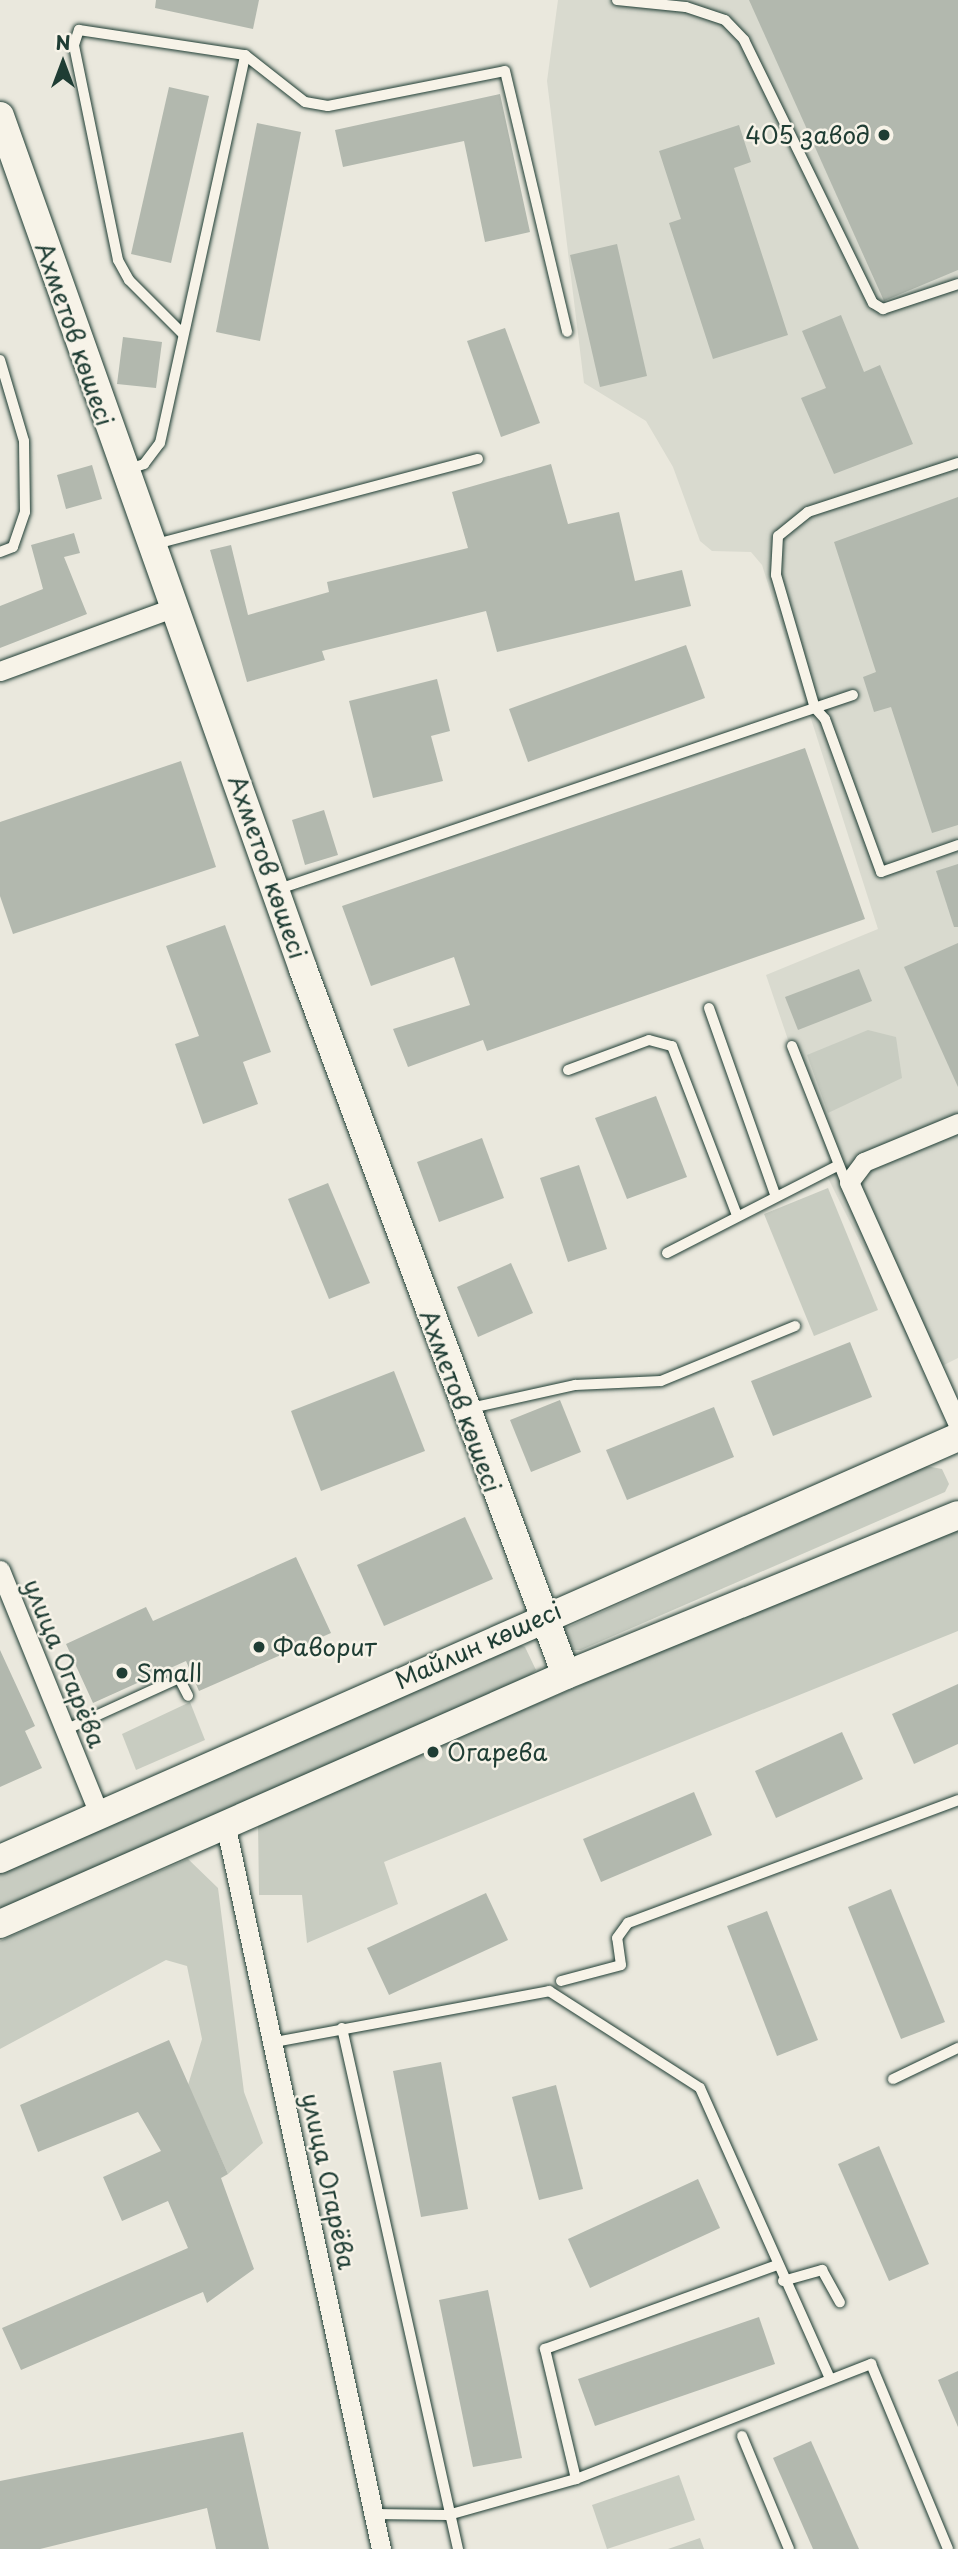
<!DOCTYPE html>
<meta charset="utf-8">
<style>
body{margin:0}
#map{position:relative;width:958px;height:2549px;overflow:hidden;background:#eae8dd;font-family:"Playpen Sans",sans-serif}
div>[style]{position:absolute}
.built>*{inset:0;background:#d9dacf}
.green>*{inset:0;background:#c8ccc1}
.building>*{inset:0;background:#b2b8ae}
.roads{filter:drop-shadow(0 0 2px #1f3d34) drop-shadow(0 0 2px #1f3d34)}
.lane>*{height:10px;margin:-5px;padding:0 5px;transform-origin:5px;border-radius:5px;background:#f7f3e8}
.street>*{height:19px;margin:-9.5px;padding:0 9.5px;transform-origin:9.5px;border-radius:9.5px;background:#f7f3e8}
.secondary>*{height:28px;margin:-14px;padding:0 14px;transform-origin:14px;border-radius:14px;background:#f7f3e8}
.dots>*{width:19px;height:19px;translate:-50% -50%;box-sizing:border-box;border:4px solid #f7f3e8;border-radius:50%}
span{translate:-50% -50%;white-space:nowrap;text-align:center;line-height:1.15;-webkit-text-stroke:5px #f7f3e8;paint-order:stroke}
.poi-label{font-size:24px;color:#1f3d34}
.right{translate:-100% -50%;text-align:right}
.left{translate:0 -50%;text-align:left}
.street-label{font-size:24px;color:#1f3d34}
.north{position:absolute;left:28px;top:28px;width:70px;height:70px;-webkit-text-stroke:5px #f7f3e8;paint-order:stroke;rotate:0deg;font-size:19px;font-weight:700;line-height:28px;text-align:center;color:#1f3d34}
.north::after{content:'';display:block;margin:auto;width:24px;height:32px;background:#1f3d34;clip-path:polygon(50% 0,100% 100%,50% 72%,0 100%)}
</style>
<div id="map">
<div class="built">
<i style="clip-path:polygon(558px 0,958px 0,958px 1358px,926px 1374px,828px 1178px,834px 1175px,766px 975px,878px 929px,762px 565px,751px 552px,712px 551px,700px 541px,673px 467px,646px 421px,584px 383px,547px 81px)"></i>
</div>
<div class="green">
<i style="clip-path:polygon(868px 1030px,896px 1037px,902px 1078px,828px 1113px,807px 1055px)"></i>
<i style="clip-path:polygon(828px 1188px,878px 1310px,814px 1336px,764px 1214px)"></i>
<i style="clip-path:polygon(926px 1466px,942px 1469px,949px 1484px,945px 1492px,581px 1650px,565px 1650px,560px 1641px,564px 1629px)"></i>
<i style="clip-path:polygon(958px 1525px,958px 1631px,384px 1862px,398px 1904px,307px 1943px,302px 1895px,259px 1895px,258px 1822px)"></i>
<i style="clip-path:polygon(514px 1642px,525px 1647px,536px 1670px,530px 1675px,0 1918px,0 1873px)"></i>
<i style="clip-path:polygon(190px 1702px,205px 1740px,136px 1770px,122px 1734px)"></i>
<i style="clip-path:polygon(188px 1859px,218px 1888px,244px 2092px,263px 2143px,228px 2174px,188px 2085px,202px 2039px,187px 1966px,166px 1960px,0 2049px,0 1941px)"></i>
<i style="clip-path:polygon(679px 2475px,695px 2520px,607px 2549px,592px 2505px)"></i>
<i style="clip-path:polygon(700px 2538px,704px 2549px,668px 2549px)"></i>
</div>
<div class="building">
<i style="clip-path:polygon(156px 0,259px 0,253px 29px,155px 8px)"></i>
<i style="clip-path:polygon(749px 0,958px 0,958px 270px,884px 301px)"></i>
<i style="clip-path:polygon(169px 87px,209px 96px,171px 263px,131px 254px)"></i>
<i style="clip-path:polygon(500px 94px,530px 232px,485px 242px,464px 141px,343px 167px,335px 130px)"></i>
<i style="clip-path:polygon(257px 123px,301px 132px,260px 341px,216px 332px)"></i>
<i style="clip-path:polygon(739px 125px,751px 162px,734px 168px,788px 335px,713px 359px,669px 223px,681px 219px,659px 151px)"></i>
<i style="clip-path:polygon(617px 244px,647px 376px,600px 387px,570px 255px)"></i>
<i style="clip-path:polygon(841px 315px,864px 372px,880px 365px,913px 444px,834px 474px,801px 398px,826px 388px,802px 331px)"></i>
<i style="clip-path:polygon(505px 328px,540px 423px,501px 437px,467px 341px)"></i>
<i style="clip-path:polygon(123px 337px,162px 342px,156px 388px,117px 384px)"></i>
<i style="clip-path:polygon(551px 464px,568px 524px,619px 512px,635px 581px,682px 570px,691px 606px,497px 652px,486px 611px,322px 651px,325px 660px,247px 682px,210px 550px,231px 545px,248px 615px,329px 592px,327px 582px,468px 548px,452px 492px)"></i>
<i style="clip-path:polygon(92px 465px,102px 499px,66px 509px,57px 475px)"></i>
<i style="clip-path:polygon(958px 497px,958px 825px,932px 833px,891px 707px,874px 712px,863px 677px,876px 672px,834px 542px)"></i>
<i style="clip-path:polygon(74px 533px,80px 553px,64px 557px,87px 614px,0 648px,0 606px,43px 589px,31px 545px)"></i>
<i style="clip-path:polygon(686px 645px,705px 698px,528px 762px,509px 709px)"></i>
<i style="clip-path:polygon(437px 679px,450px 731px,431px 736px,443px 781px,373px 798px,349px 701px)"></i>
<i style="clip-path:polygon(805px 748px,865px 919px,487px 1051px,483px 1040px,408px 1067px,393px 1029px,470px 1005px,454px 957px,371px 986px,342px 906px)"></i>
<i style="clip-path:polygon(181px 761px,216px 867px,13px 934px,0 896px,0 822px)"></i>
<i style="clip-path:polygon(324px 810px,338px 855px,305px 865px,292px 820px)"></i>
<i style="clip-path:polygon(958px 864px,958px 927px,954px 927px,936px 871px)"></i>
<i style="clip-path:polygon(225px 925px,271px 1052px,243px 1062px,258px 1104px,203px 1124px,175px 1044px,199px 1036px,166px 946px)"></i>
<i style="clip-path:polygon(958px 943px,958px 1087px,904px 967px)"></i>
<i style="clip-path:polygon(859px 969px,872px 1001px,798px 1030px,785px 997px)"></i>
<i style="clip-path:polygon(656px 1096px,687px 1177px,627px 1199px,595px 1118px)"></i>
<i style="clip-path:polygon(482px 1138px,504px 1198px,439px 1222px,417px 1162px)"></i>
<i style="clip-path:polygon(579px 1165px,607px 1249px,568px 1262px,540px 1178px)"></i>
<i style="clip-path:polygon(328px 1183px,370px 1283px,329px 1299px,288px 1199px)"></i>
<i style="clip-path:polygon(511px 1263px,533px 1313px,478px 1337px,457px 1287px)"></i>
<i style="clip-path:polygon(850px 1342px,872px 1397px,773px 1436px,751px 1381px)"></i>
<i style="clip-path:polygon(394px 1371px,425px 1451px,321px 1491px,291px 1411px)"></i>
<i style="clip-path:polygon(560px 1400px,581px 1452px,531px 1472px,510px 1420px)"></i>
<i style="clip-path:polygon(714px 1407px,734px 1457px,627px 1500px,606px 1450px)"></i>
<i style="clip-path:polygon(465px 1517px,493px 1579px,384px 1626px,357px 1565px)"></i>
<i style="clip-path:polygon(296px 1557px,331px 1633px,199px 1691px,186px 1661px,93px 1703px,66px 1644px,146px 1607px,153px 1621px)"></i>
<i style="clip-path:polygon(0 1650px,35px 1726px,25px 1731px,42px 1768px,0 1787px)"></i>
<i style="clip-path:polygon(958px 1684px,958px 1744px,914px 1764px,892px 1714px)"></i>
<i style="clip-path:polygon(842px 1732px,863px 1779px,776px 1818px,755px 1771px)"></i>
<i style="clip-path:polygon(694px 1792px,712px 1835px,601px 1882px,583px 1839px)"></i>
<i style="clip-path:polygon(891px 1889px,945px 2022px,901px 2039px,848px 1907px)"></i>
<i style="clip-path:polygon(486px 1893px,508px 1940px,389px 1995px,367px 1948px)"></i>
<i style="clip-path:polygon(767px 1911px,818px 2040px,777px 2056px,727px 1926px)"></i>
<i style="clip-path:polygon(169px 2040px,228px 2174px,221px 2178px,254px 2269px,207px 2303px,203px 2292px,21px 2370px,2px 2328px,188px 2248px,168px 2201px,122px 2221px,103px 2177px,161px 2151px,138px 2112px,38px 2152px,20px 2105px)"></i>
<i style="clip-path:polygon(441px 2062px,468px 2209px,421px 2217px,393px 2071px)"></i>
<i style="clip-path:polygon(556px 2085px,583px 2189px,539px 2200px,512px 2097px)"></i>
<i style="clip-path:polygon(879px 2146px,929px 2264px,889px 2281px,838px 2164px)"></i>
<i style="clip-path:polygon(698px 2179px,720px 2228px,590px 2288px,568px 2239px)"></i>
<i style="clip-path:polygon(488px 2290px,522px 2458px,473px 2467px,439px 2300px)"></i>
<i style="clip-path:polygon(759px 2317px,775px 2364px,595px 2426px,578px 2379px)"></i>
<i style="clip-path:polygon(958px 2371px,958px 2427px,938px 2380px)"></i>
<i style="clip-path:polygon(243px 2432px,269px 2549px,216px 2549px,207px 2508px,40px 2549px,0 2549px,0 2481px)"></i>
<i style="clip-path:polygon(811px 2441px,859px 2549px,813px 2549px,773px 2458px)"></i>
</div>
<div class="roads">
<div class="lane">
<i style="left:617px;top:0;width:69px;rotate:5.8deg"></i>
<i style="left:686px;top:7px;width:41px;rotate:18.4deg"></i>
<i style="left:725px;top:20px;width:28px;rotate:46deg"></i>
<i style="left:744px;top:40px;width:293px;rotate:63.9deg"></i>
<i style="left:873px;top:303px;width:12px;rotate:31deg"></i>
<i style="left:883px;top:309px;width:79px;rotate:-18.4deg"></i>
<i style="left:182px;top:333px;width:75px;rotate:-135deg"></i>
<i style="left:129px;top:280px;width:23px;rotate:-119deg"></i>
<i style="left:118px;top:260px;width:219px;rotate:-101.6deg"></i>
<i style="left:74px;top:45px;width:16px;rotate:-72deg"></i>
<i style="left:79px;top:30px;width:168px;rotate:8.6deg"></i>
<i style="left:245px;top:55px;width:76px;rotate:38.1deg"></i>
<i style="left:305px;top:102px;width:23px;rotate:10deg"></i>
<i style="left:328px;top:106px;width:180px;rotate:-11.2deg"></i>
<i style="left:505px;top:71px;width:268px;rotate:76.6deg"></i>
<i style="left:0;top:360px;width:84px;rotate:73.5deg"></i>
<i style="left:24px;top:441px;width:71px;rotate:89.2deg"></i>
<i style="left:25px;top:512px;width:37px;rotate:109deg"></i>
<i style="left:13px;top:547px;width:14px;rotate:159deg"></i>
<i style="left:958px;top:463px;width:158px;rotate:161.9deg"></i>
<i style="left:808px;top:512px;width:38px;rotate:141deg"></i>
<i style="left:778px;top:536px;width:39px;rotate:93deg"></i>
<i style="left:776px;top:575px;width:139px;rotate:73.7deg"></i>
<i style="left:815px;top:708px;width:15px;rotate:48deg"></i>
<i style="left:825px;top:719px;width:163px;rotate:69.9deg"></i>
<i style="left:881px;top:872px;width:82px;rotate:-19.3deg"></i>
<i style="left:129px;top:469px;width:16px;rotate:-18deg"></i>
<i style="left:144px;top:464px;width:26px;rotate:-53deg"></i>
<i style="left:160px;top:443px;width:397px;rotate:-77.6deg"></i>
<i style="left:156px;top:544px;width:333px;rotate:-14.8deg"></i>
<i style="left:276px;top:890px;width:609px;rotate:-18.67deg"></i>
<i style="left:709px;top:1008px;width:197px;rotate:70.5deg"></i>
<i style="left:792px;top:1046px;width:149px;rotate:68.4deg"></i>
<i style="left:568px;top:1070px;width:86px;rotate:-20.3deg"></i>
<i style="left:649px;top:1040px;width:24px;rotate:15deg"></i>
<i style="left:672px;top:1046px;width:181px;rotate:69deg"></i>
<i style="left:667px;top:1253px;width:191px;rotate:-27.1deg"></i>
<i style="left:471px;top:1408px;width:107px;rotate:-12.5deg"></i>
<i style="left:575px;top:1385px;width:86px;rotate:-2.7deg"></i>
<i style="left:661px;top:1381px;width:145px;rotate:-22.3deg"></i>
<i style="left:65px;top:1730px;width:125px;rotate:-24.5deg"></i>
<i style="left:179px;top:1678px;width:20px;rotate:63deg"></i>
<i style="left:561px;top:1981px;width:62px;rotate:-14.9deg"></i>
<i style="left:621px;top:1965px;width:27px;rotate:-98deg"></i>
<i style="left:617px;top:1938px;width:19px;rotate:-54deg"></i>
<i style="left:628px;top:1923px;width:352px;rotate:-20.4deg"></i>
<i style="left:342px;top:2028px;width:534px;rotate:77.45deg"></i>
<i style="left:275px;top:2042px;width:279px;rotate:-10.5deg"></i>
<i style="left:549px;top:1991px;width:179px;rotate:32.7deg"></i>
<i style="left:700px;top:2088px;width:318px;rotate:65.9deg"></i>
<i style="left:893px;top:2079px;width:72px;rotate:-25.5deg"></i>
<i style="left:783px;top:2281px;width:41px;rotate:-15.8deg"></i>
<i style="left:822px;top:2270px;width:37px;rotate:61deg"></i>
<i style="left:742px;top:2436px;width:122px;rotate:67.4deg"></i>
<i style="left:576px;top:2479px;width:134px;rotate:-103.4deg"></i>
<i style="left:545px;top:2349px;width:247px;rotate:-19.9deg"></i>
<i style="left:373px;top:2514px;width:75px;rotate:0.8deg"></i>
<i style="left:448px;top:2515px;width:133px;rotate:-15.7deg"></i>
<i style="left:576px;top:2479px;width:317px;rotate:-21.3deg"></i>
<i style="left:871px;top:2364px;width:200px;rotate:67.4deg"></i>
</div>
<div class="street">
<i style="left:0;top:671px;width:189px;rotate:-20.1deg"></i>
<i style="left:958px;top:1123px;width:102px;rotate:157.5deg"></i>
<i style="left:864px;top:1162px;width:25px;rotate:127deg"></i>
<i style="left:849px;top:1182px;width:265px;rotate:65.8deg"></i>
<i style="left:0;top:1570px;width:263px;rotate:67.9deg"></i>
<i style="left:225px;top:1823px;width:743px;rotate:77.87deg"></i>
</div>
<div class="secondary">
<i style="left:0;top:116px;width:905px;rotate:70.44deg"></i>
<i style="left:303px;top:969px;width:753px;rotate:69.57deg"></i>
<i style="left:0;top:1859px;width:1047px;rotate:-23.77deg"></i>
<i style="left:0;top:1924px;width:618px;rotate:-23.75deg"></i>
<i style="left:566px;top:1675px;width:423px;rotate:-22.2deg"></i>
</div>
</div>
<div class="dots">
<i style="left:884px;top:135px;background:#1f3d34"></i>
<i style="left:259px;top:1647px;background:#1f3d34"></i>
<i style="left:122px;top:1673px;background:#1f3d34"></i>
<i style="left:433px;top:1752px;background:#1f3d34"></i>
</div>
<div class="poi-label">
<span class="right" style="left:870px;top:135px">405 завод</span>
<span class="left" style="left:273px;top:1647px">Фаворит</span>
<span class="left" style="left:136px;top:1673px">Small</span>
<span class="left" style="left:447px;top:1752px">Огарева</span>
</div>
<div class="street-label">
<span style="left:75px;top:334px;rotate:71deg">Ахметов көшесі</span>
<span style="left:268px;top:867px;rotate:71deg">Ахметов көшесі</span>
<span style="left:461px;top:1401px;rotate:70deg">Ахметов көшесі</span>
<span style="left:478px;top:1645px;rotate:-24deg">Майлин көшесі</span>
<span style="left:65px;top:1663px;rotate:68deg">улица Огарёва</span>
<span style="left:329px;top:2181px;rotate:78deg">улица Огарёва</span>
</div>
<div class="north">N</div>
</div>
